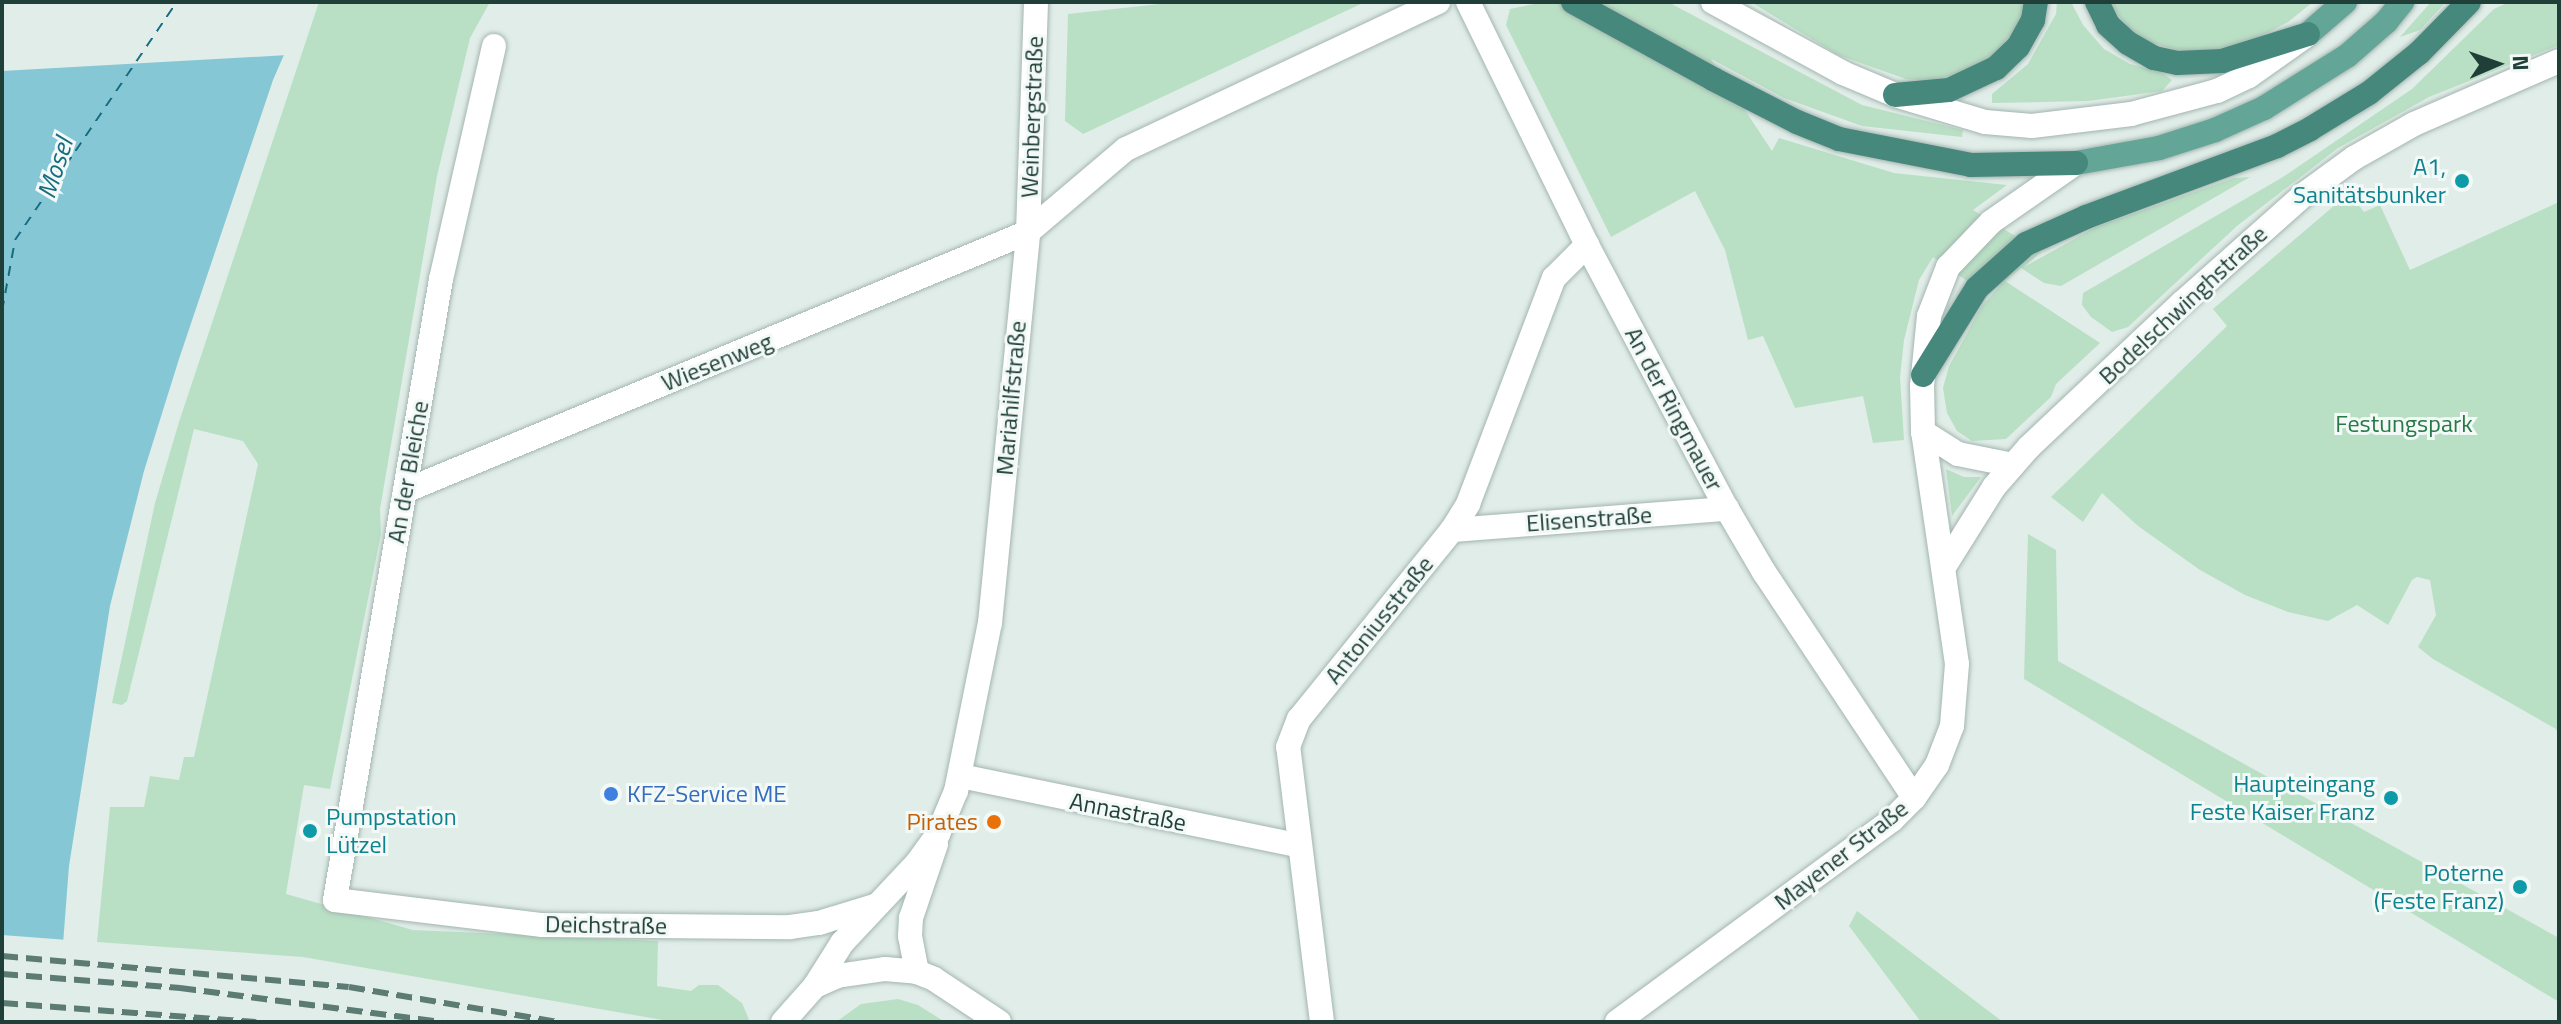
<!DOCTYPE html>
<meta charset="utf-8">
<style>
body{margin:0}
#map{position:relative;width:2561px;height:1024px;overflow:hidden;background:#e1ede8;font-family:"Titillium Web",sans-serif}
div>[style]{position:absolute}
.green>*{inset:0;background:#b9e0c4}
.water>*{inset:0;background:#86c7d6}
.pier>*{inset:0;background:#e1ede8}
.ferry>*{height:2px;margin-top:-1px;transform-origin:0;background:repeating-linear-gradient(90deg,#166b7f 0 10px,transparent 0 18px)}
.roads{filter:drop-shadow(0 0 2px #a3b5b0) drop-shadow(0 0 2px #a3b5b0)}
.minor>*{height:24px;margin:-12px;padding:0 12px;transform-origin:12px;border-radius:12px;background:#fff}
.tertiary>*{height:24px;margin:-12px;padding:0 12px;transform-origin:12px;border-radius:12px;background:#fff}
.primary>*{height:24px;margin:-12px;padding:0 12px;transform-origin:12px;border-radius:12px;background:#63a596}
.trunk>*{height:24px;margin:-12px;padding:0 12px;transform-origin:12px;border-radius:12px;background:#46897c}
.rail>*{height:6px;margin-top:-3px;transform-origin:0;background:repeating-linear-gradient(90deg,#5b7b73 0 16px,transparent 0 24px)}
.dots>*{width:22px;height:22px;translate:-50% -50%;box-sizing:border-box;border:4px solid #f2f9f6;border-radius:50%}
span{translate:-50% -50%;white-space:nowrap;text-align:center;line-height:1.15;-webkit-text-stroke:6px #f2f9f6;paint-order:stroke}
.street-label{font-size:24px;color:#203f38}
.culture-label{font-size:24px;color:#0d838f}
.right{translate:-100% -50%;text-align:right}
.left{translate:0 -50%;text-align:left}
.park-label{font-size:24px;color:#287949}
.shop-label{font-size:24px;color:#366cbe}
.food-label{font-size:24px;color:#c56008}
.water-label{font-size:26px;color:#166b7f;font-style:italic}
.frame{position:absolute;inset:0;border:4px solid #203f38;pointer-events:none}
.north{position:absolute;left:2457px;top:24px;width:80px;height:80px;-webkit-text-stroke:6px #f2f9f6;paint-order:stroke;rotate:88deg;font-size:22px;font-weight:700;line-height:32px;text-align:center;color:#203f38}
.north::after{content:'';display:block;margin:auto;width:28px;height:36px;background:#203f38;clip-path:polygon(50% 0,100% 100%,50% 72%,0 100%)}
</style>
<div id="map">
<div class="green">
<i style="clip-path:polygon(319px 2px,490px 2px,470px 38px,437px 176px,380px 509px,381px 534px,330px 789px,304px 785px,286px 894px,413px 930px,658px 941px,657px 986px,691px 991px,699px 985px,718px 985px,742px 1003px,750px 1022px,674px 1022px,303px 957px,97px 942px,110px 807px,144px 807px,150px 776px,179px 780px,184px 757px,194px 757px,258px 464px,243px 441px,194px 429px,127px 701px,122px 705px,112px 703px,155px 503px,179px 422px)"></i>
<i style="clip-path:polygon(1178px 2px,1365px 2px,1083px 134px,1065px 121px,1068px 14px)"></i>
<i style="clip-path:polygon(1544px 2px,1668px 2px,1862px 105px,1963px 130px,1962px 137px,1862px 126px,1784px 98px,1711px 59px,1772px 151px,1779px 138px,1894px 173px,2007px 185px,1973px 210px,2041px 252px,2024px 267px,2096px 227px,2234px 178px,2250px 177px,2061px 286px,2044px 283px,2021px 268px,2005px 281px,2100px 343px,2056px 384px,2051px 397px,2006px 439px,1972px 441px,1957px 431px,1947px 413px,1943px 388px,1949px 366px,1982px 306px,2001px 285px,1987px 295px,1933px 257px,1919px 280px,1904px 340px,1900px 377px,1904px 440px,1873px 443px,1863px 396px,1795px 408px,1763px 336px,1748px 340px,1725px 250px,1695px 191px,1611px 237px,1506px 25px,1510px 9px)"></i>
<i style="clip-path:polygon(1751px 2px,2026px 2px,2021px 22px,1988px 63px,1933px 81px,1906px 79px,1838px 55px)"></i>
<i style="clip-path:polygon(2057px 2px,2071px 2px,2083px 25px,2104px 49px,2130px 64px,2161px 72px,2172px 80px,2162px 91px,2088px 101px,1992px 103px,1992px 94px,2028px 64px,2056px 14px)"></i>
<i style="clip-path:polygon(2108px 2px,2313px 2px,2288px 22px,2246px 44px,2217px 51px,2180px 51px,2150px 42px,2128px 27px)"></i>
<i style="clip-path:polygon(2431px 2px,2446px 2px,2420px 30px,2400px 37px)"></i>
<i style="clip-path:polygon(2509px 2px,2559px 2px,2559px 45px,2429px 97px,2338px 148px,2237px 226px,2128px 327px,2112px 332px,2091px 317px,2082px 305px,2083px 293px,2283px 177px,2412px 89px,2494px 9px)"></i>
<i style="clip-path:polygon(2349px 193px,2364px 212px,2380px 205px,2410px 270px,2559px 202px,2559px 736px,2556px 729px,2433px 659px,2418px 647px,2436px 615px,2430px 580px,2417px 577px,2412px 580px,2388px 625px,2357px 605px,2328px 621px,2288px 612px,2245px 595px,2200px 570px,2138px 526px,2102px 493px,2083px 522px,2051px 497px,2227px 326px,2213px 309px)"></i>
<i style="clip-path:polygon(1946px 469px,1964px 477px,1981px 477px,1952px 516px)"></i>
<i style="clip-path:polygon(2028px 534px,2056px 550px,2058px 661px,2559px 938px,2559px 1002px,2024px 679px)"></i>
<i style="clip-path:polygon(1857px 911px,2003px 1022px,1921px 1022px,1849px 926px)"></i>
<i style="clip-path:polygon(898px 999px,918px 1005px,945px 1022px,836px 1022px,861px 1004px)"></i>
</div>
<div class="water">
<i style="clip-path:polygon(2px 2px,307px 2px,273px 80px,179px 359px,144px 471px,110px 606px,69px 866px,57px 1022px,2px 1022px)"></i>
</div>
<div class="pier">
<i style="clip-path:polygon(2px 2px,311px 2px,288px 55px,2px 71px)"></i>
<i style="clip-path:polygon(2px 935px,68px 940px,61px 1022px,2px 1022px)"></i>
</div>
<div class="ferry">
<i style="left:2px;top:311px;width:72px;rotate:-79.6deg"></i>
<i style="left:15px;top:240px;width:288px;rotate:-55.8deg"></i>
</div>
<div class="roads">
<div class="minor">
<i style="left:1468px;top:2px;width:271px;rotate:63.9deg"></i>
<i style="left:1587px;top:245px;width:299px;rotate:62.1deg"></i>
<i style="left:1727px;top:509px;width:73px;rotate:59.6deg"></i>
<i style="left:1764px;top:572px;width:271px;rotate:56.4deg"></i>
<i style="left:494px;top:46px;width:239px;rotate:102.8deg"></i>
<i style="left:441px;top:279px;width:630px;rotate:99.69deg"></i>
<i style="left:335px;top:900px;width:209px;rotate:6.9deg"></i>
<i style="left:543px;top:925px;width:247px;rotate:0.5deg"></i>
<i style="left:790px;top:927px;width:29px;rotate:-8deg"></i>
<i style="left:819px;top:923px;width:58px;rotate:-17.2deg"></i>
<i style="left:1923px;top:432px;width:41px;rotate:32.2deg"></i>
<i style="left:1958px;top:454px;width:56px;rotate:11.3deg"></i>
<i style="left:405px;top:491px;width:675px;rotate:-22.57deg"></i>
<i style="left:1028px;top:232px;width:230px;rotate:-88deg"></i>
<i style="left:1452px;top:530px;width:276px;rotate:-4.4deg"></i>
<i style="left:1944px;top:567px;width:94px;rotate:-58deg"></i>
<i style="left:1994px;top:487px;width:53px;rotate:-48.8deg"></i>
<i style="left:2029px;top:447px;width:210px;rotate:-43.3deg"></i>
<i style="left:2182px;top:303px;width:166px;rotate:-41.6deg"></i>
<i style="left:2306px;top:193px;width:59px;rotate:-36.1deg"></i>
<i style="left:2354px;top:158px;width:69px;rotate:-29.5deg"></i>
<i style="left:2414px;top:124px;width:158px;rotate:-23.5deg"></i>
<i style="left:960px;top:776px;width:344px;rotate:11.6deg"></i>
<i style="left:1322px;top:1022px;width:277px;rotate:-97deg"></i>
<i style="left:1288px;top:747px;width:30px;rotate:-69deg"></i>
<i style="left:1299px;top:719px;width:243px;rotate:-51deg"></i>
<i style="left:1452px;top:530px;width:31px;rotate:-58deg"></i>
<i style="left:1468px;top:504px;width:242px;rotate:-69.2deg"></i>
<i style="left:1554px;top:278px;width:47px;rotate:-45deg"></i>
</div>
<div class="tertiary">
<i style="left:1713px;top:2px;width:148px;rotate:28.6deg"></i>
<i style="left:1843px;top:73px;width:56px;rotate:22.9deg"></i>
<i style="left:1895px;top:95px;width:94px;rotate:16.7deg"></i>
<i style="left:1985px;top:122px;width:47px;rotate:4.9deg"></i>
<i style="left:2032px;top:126px;width:100px;rotate:-6.9deg"></i>
<i style="left:2131px;top:114px;width:89px;rotate:-15deg"></i>
<i style="left:2217px;top:91px;width:35px;rotate:-25deg"></i>
<i style="left:2249px;top:76px;width:71px;rotate:-35.3deg"></i>
<i style="left:917px;top:972px;width:37px;rotate:-101deg"></i>
<i style="left:910px;top:936px;width:18px;rotate:-87deg"></i>
<i style="left:911px;top:918px;width:78px;rotate:-71.3deg"></i>
<i style="left:815px;top:986px;width:51px;rotate:-57.9deg"></i>
<i style="left:842px;top:943px;width:110px;rotate:-46.8deg"></i>
<i style="left:917px;top:863px;width:36px;rotate:-54deg"></i>
<i style="left:938px;top:834px;width:47px;rotate:-67.3deg"></i>
<i style="left:956px;top:791px;width:171px;rotate:-78.6deg"></i>
<i style="left:990px;top:623px;width:393px;rotate:-84.4deg"></i>
<i style="left:1028px;top:232px;width:128px;rotate:-40.3deg"></i>
<i style="left:1126px;top:149px;width:345px;rotate:-25.2deg"></i>
<i style="left:783px;top:1022px;width:48px;rotate:-48.4deg"></i>
<i style="left:815px;top:986px;width:24px;rotate:-24deg"></i>
<i style="left:837px;top:976px;width:49px;rotate:-8.3deg"></i>
<i style="left:885px;top:969px;width:32px;rotate:5deg"></i>
<i style="left:917px;top:972px;width:18px;rotate:22deg"></i>
<i style="left:934px;top:979px;width:78px;rotate:33.5deg"></i>
<i style="left:1617px;top:1022px;width:341px;rotate:-36.3deg"></i>
<i style="left:1892px;top:820px;width:31px;rotate:-45deg"></i>
<i style="left:1914px;top:798px;width:40px;rotate:-55.1deg"></i>
<i style="left:1937px;top:765px;width:42px;rotate:-69deg"></i>
<i style="left:1952px;top:726px;width:62px;rotate:-85.4deg"></i>
<i style="left:1957px;top:664px;width:234px;rotate:-98.3deg"></i>
<i style="left:1923px;top:432px;width:46px;rotate:-91.2deg"></i>
<i style="left:1922px;top:386px;width:70px;rotate:-84.3deg"></i>
<i style="left:1929px;top:316px;width:53px;rotate:-68.8deg"></i>
<i style="left:1948px;top:267px;width:62px;rotate:-46.3deg"></i>
<i style="left:1991px;top:222px;width:103px;rotate:-34.8deg"></i>
</div>
<div class="primary">
<i style="left:2308px;top:34px;width:49px;rotate:-40.9deg"></i>
<i style="left:2076px;top:163px;width:84px;rotate:-10.2deg"></i>
<i style="left:2159px;top:148px;width:59px;rotate:-17.8deg"></i>
<i style="left:2215px;top:130px;width:54px;rotate:-24.2deg"></i>
<i style="left:2264px;top:108px;width:98px;rotate:-32.1deg"></i>
<i style="left:2347px;top:56px;width:52px;rotate:-41.1deg"></i>
<i style="left:2386px;top:22px;width:26px;rotate:-51deg"></i>
</div>
<div class="trunk">
<i style="left:1573px;top:2px;width:160px;rotate:28.8deg"></i>
<i style="left:1713px;top:79px;width:94px;rotate:27.1deg"></i>
<i style="left:1797px;top:122px;width:45px;rotate:22deg"></i>
<i style="left:1839px;top:139px;width:135px;rotate:11.1deg"></i>
<i style="left:1971px;top:165px;width:105px;rotate:-1.1deg"></i>
<i style="left:2097px;top:2px;width:25px;rotate:64deg"></i>
<i style="left:2108px;top:25px;width:27px;rotate:42deg"></i>
<i style="left:2128px;top:43px;width:30px;rotate:30deg"></i>
<i style="left:2154px;top:58px;width:24px;rotate:12deg"></i>
<i style="left:2177px;top:63px;width:45px;rotate:-2.5deg"></i>
<i style="left:2222px;top:61px;width:90px;rotate:-17.4deg"></i>
<i style="left:1895px;top:95px;width:54px;rotate:-5.3deg"></i>
<i style="left:1949px;top:90px;width:52px;rotate:-25.1deg"></i>
<i style="left:1996px;top:68px;width:30px;rotate:-44deg"></i>
<i style="left:2018px;top:47px;width:31px;rotate:-61deg"></i>
<i style="left:2033px;top:20px;width:18px;rotate:-81deg"></i>
<i style="left:1923px;top:375px;width:102px;rotate:-58.2deg"></i>
<i style="left:1977px;top:288px;width:66px;rotate:-41.9deg"></i>
<i style="left:2026px;top:244px;width:66px;rotate:-24.2deg"></i>
<i style="left:2086px;top:217px;width:204px;rotate:-20.4deg"></i>
<i style="left:2277px;top:146px;width:37px;rotate:-27deg"></i>
<i style="left:2310px;top:129px;width:69px;rotate:-31.4deg"></i>
<i style="left:2369px;top:93px;width:64px;rotate:-38.7deg"></i>
<i style="left:2419px;top:53px;width:71px;rotate:-45.6deg"></i>
</div>
</div>
<div class="rail">
<i style="left:2px;top:956px;width:348px;rotate:5.1deg"></i>
<i style="left:349px;top:987px;width:213px;rotate:9.5deg"></i>
<i style="left:2px;top:974px;width:179px;rotate:4.5deg"></i>
<i style="left:180px;top:988px;width:264px;rotate:7.4deg"></i>
<i style="left:2px;top:1003px;width:255px;rotate:4.3deg"></i>
</div>
<div class="dots">
<i style="left:2462px;top:181px;background:#0f9aa8"></i>
<i style="left:611px;top:794px;background:#3f7fe0"></i>
<i style="left:2391px;top:798px;background:#0f9aa8"></i>
<i style="left:994px;top:822px;background:#e8710a"></i>
<i style="left:310px;top:831px;background:#0f9aa8"></i>
<i style="left:2520px;top:887px;background:#0f9aa8"></i>
</div>
<div class="street-label">
<span style="left:1032px;top:117px;rotate:-88deg">Weinbergstraße</span>
<span style="left:2183px;top:305px;rotate:-43deg">Bodelschwinghstraße</span>
<span style="left:717px;top:362px;rotate:-22deg">Wiesenweg</span>
<span style="left:1011px;top:398px;rotate:-85deg">Mariahilfstraße</span>
<span style="left:1674px;top:409px;rotate:62deg">An der Ringmauer</span>
<span style="left:408px;top:472px;rotate:-80deg">An der Bleiche</span>
<span style="left:1589px;top:519px;rotate:-4deg">Elisenstraße</span>
<span style="left:1379px;top:620px;rotate:-51deg">Antoniusstraße</span>
<span style="left:1128px;top:812px;rotate:11deg">Annastraße</span>
<span style="left:1841px;top:855px;rotate:-38deg">Mayener Straße</span>
<span style="left:606px;top:925px;rotate:1deg">Deichstraße</span>
</div>
<div class="culture-label">
<span class="right" style="left:2446px;top:181px">A1,<br>Sanitätsbunker</span>
<span class="right" style="left:2375px;top:798px">Haupteingang<br>Feste Kaiser Franz</span>
<span class="left" style="left:326px;top:831px">Pumpstation<br>Lützel</span>
<span class="right" style="left:2504px;top:887px">Poterne<br>(Feste Franz)</span>
</div>
<div class="park-label">
<span style="left:2404px;top:424px">Festungspark</span>
</div>
<div class="shop-label">
<span class="left" style="left:627px;top:794px">KFZ-Service ME</span>
</div>
<div class="food-label">
<span class="right" style="left:978px;top:822px">Pirates</span>
</div>
<div class="water-label">
<span style="left:55px;top:168px;rotate:-72deg">Mosel</span>
</div>
<div class="frame"></div>
<div class="north">N</div>
</div>
